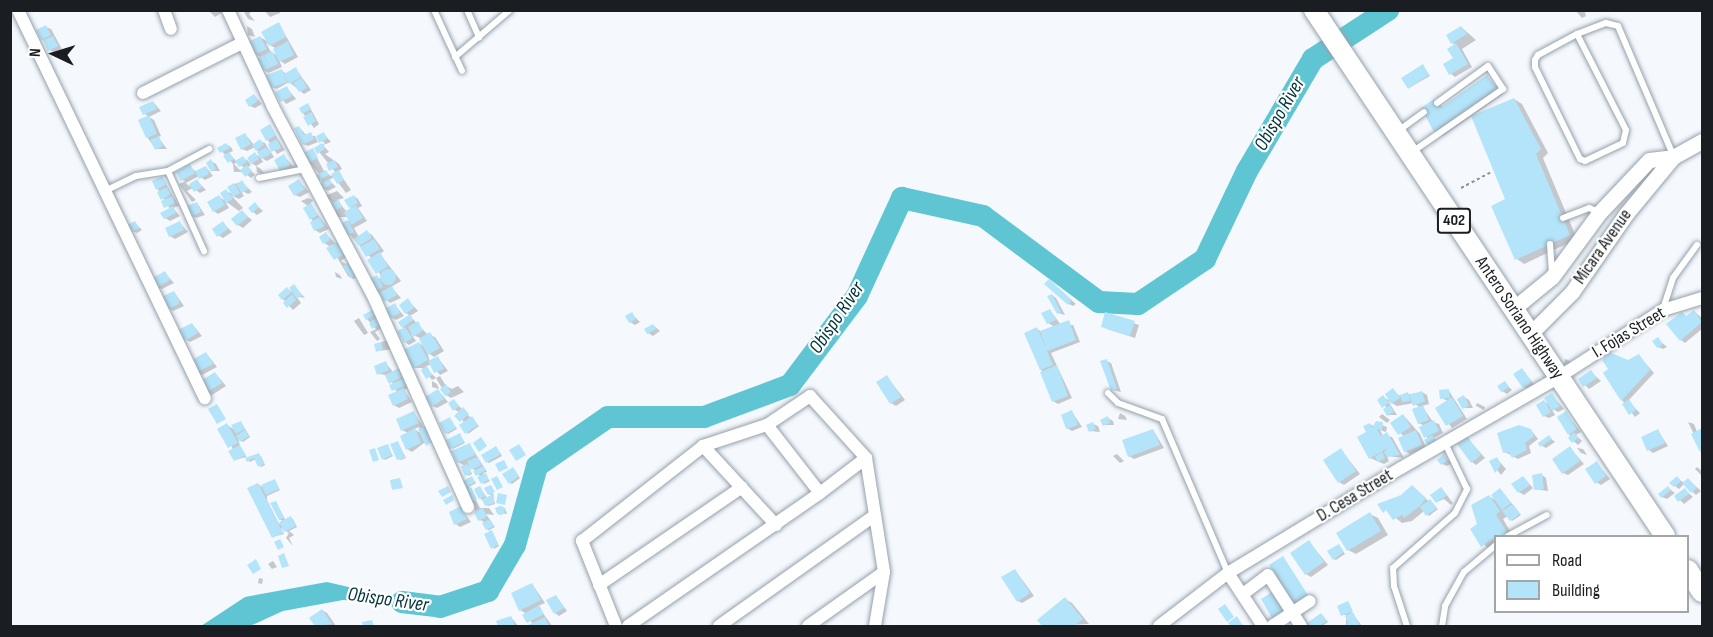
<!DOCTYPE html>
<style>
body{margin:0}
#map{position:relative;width:1713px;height:637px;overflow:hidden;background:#f5f9fe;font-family:"Sofia Sans Condensed",sans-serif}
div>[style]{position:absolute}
.water>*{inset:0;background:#5fc5d3}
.shadow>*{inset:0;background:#0003}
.river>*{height:22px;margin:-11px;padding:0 11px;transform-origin:11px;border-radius:11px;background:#5fc5d3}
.building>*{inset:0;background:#b4e4fa}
.round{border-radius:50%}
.path>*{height:2px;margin-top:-1px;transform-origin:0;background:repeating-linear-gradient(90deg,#909498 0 3px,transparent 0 6px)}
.roads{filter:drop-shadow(0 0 2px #95a0aa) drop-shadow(0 0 2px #95a0aa)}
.service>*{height:6px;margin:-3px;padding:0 3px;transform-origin:3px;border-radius:3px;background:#fff}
.minor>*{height:12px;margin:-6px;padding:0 6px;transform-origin:6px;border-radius:6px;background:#fff}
.tertiary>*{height:15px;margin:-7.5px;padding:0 7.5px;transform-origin:7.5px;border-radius:7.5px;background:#fff}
.primary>*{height:20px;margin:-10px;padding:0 10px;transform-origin:10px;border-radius:10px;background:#fff}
span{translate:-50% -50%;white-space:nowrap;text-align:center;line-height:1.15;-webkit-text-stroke:4.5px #fff;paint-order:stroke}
.shield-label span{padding:2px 4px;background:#fff;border:2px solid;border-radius:4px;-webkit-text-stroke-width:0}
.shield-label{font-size:16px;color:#1a1e22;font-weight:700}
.street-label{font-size:18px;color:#1a1e22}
.water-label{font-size:20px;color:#02363c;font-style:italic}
.frame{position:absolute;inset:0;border:12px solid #1a1e22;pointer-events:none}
.legend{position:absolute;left:1494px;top:535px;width:195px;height:78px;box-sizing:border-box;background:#fff;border:2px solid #a3a5a7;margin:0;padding:8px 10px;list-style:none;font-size:18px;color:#1a1e22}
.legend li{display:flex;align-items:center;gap:12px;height:30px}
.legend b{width:30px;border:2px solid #a3a5a7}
.north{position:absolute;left:24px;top:24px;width:60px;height:60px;-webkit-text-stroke:4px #fff;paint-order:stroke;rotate:274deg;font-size:16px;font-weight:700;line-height:24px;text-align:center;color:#1a1e22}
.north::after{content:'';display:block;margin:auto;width:21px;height:27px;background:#1a1e22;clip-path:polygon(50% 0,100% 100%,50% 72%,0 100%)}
</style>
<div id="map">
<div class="water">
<i style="clip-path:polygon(327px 582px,430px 606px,343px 600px,283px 611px,250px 626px,201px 626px,245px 597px)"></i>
</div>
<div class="shadow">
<i style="clip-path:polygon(208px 10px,222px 10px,223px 12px,215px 17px)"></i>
<i style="clip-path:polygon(243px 10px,253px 10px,249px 14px,255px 21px,248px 19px)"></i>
<i style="clip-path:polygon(264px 10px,280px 10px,280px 13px,270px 17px)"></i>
<i style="clip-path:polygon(1575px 10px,1584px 10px,1586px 16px,1582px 18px)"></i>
<i style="clip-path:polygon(evenodd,279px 24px,298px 57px,285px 64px,279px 60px,282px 67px,269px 73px,264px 70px,262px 58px,255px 54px,260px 37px,268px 42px,279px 24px,266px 43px,277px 49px,278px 56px,271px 52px,266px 43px)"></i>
<i style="clip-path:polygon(247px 26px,252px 29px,255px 37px,248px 35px)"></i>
<i style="clip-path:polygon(46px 27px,51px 29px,62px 49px,54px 52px,49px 50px,42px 39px)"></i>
<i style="clip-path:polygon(1461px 27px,1476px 40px,1462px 49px,1472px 67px,1455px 77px,1451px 74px,1456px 45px,1452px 43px)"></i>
<i style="clip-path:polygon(1423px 66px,1430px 76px,1409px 88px)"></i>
<i style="clip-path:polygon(296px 69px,311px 90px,304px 94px,289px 82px,277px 89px,272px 87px,282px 71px,287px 74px)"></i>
<i style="clip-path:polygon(1487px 77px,1503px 94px,1443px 136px,1435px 131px,1423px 109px,1434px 101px,1443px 107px)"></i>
<i style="clip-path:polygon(287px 88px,296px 99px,286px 104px,277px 92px)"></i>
<i style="clip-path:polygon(254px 95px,262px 104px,255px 108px,250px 106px)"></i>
<i style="clip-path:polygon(1514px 99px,1522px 104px,1548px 153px,1543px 158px,1577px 239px,1524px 264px,1517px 259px,1493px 206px,1507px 199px)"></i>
<i style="clip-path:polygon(153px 102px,161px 111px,149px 117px,145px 114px)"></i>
<i style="clip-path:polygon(308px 104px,319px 124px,314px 128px,303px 113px)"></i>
<i style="clip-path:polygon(149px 117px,154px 120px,161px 136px,158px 137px,167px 149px,156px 149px,147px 137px)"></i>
<i style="clip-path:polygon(270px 126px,285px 150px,277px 154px,267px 139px)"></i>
<i style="clip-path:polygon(299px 127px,307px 136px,315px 136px,318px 142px,308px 146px,303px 144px)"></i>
<i style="clip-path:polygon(evenodd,245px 134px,254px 145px,260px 141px,265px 143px,274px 157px,267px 161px,260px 157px,263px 162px,256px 166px,248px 161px,251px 165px,248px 167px,255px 175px,251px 178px,243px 172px,234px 172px,233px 164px,219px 148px,226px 144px,231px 147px,233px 151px,229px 153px,237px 162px,243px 158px,252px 163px,255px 154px,262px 158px,255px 147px,247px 151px,242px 149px,245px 134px,238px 162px,245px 169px,241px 171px,234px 164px,238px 162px)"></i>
<i style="clip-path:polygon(324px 134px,331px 142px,323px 145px,329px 152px,325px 154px,339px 164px,342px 169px,338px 171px,351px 190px,346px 193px,334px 177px,329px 180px,336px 187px,328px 191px,323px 188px,320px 175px,309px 162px,313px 150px,324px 171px,331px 176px,336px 173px,316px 148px,325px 143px,322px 141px)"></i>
<i style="clip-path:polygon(284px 156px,294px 167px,286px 172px,281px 170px)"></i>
<i style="clip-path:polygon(211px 161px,216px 164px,220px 171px,213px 171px)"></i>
<i style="clip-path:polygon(190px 166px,196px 172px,206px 167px,213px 176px,205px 180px,199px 176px,186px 183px,189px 186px,197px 181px,206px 190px,200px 193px,193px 188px,187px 191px,196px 200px,192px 202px,179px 184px,185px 181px,182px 180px)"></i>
<i style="clip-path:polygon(256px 166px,261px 169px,264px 174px,257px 172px)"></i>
<i style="clip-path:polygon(162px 177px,179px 206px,173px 208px,180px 216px,170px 221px,165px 218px,170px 209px,157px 188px)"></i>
<i style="clip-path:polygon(299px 181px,309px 192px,300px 197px,295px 195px)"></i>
<i style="clip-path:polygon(242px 182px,252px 192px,248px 194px,240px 190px,244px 196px,239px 199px,231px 195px,243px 208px,239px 211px,225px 201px,229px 208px,218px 214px,214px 211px,219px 197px,226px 201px,226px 191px,234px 195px,234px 184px)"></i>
<i style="clip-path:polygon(337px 191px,344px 198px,337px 200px,347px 212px,353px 209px,350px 207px,354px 196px,358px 199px,362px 206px,358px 208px,367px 221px,354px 228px,359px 237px,367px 232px,372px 235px,384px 251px,380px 254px,401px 281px,391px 287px,401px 298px,390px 303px,376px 290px,377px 277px,383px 280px,372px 259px,341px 225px,350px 220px,348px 217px,337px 217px,334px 204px,325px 196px)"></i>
<i style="clip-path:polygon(308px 198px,313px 200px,310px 204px,329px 229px,320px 233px,315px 230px,308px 206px,301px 201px)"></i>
<i style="clip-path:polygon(197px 203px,205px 215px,196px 218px,192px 216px)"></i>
<i style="clip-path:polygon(255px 204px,263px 211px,257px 215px,253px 212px)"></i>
<i style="clip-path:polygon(242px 212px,252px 220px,243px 228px,238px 225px)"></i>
<i style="clip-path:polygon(135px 223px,142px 230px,137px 233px,132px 231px)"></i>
<i style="clip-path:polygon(180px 223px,188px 232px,175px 239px,170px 236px)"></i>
<i style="clip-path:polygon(223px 223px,232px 232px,223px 238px,218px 235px)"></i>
<i style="clip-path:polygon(326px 234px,348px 256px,341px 261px,363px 275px,353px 279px,348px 276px,331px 247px,324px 243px)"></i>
<i style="clip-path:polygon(335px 272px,340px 275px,342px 279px,336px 277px)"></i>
<i style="clip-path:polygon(165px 273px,174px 283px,162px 289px,157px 287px)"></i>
<i style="clip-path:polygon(1053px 284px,1076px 304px,1073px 306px,1069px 304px)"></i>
<i style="clip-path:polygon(294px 286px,305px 298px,296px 296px,301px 303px,293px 310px,283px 299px,287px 289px,296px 294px)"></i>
<i style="clip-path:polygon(174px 292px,184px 306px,173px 311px,169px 308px)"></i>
<i style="clip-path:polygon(1052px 295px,1056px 298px,1065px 315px,1058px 313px)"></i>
<i style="clip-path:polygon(408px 300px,418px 311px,410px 316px,428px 335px,435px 337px,444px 351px,434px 357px,427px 352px,430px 362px,438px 358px,448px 371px,440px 375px,431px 364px,425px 367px,436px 378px,432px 380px,422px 368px,413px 368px,419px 343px,425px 347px,420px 338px,411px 334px,416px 341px,409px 345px,405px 342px,403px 327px,410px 316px,406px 313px)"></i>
<i style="clip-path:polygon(395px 305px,404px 316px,396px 320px,391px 317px)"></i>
<i style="clip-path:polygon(1050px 310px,1061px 325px,1073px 325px,1080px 342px,1051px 353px,1072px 398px,1058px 404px,1053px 401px,1041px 369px,1037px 329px,1042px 332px,1055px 327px,1048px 323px)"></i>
<i style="clip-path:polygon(372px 311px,384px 327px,375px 332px,380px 339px,377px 341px,370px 332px,376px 329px,367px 319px)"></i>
<i style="clip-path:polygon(1695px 312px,1702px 318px,1702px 329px,1685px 343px,1681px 340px,1682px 313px,1688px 317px)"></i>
<i style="clip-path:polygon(632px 314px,640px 322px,635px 325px,630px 322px)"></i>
<i style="clip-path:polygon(1106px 314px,1139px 325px,1135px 338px,1107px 329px)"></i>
<i style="clip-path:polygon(359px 318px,368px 333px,364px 335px,354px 321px)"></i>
<i style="clip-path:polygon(192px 324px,202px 336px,190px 342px,185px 339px)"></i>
<i style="clip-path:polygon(653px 325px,660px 331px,653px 336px,648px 333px)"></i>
<i style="clip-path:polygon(1658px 339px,1667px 347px,1663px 349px,1658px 347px)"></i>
<i style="clip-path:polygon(387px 340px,395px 349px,377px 351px,375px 345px)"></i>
<i style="clip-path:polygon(206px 353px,217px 367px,202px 375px,198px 372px)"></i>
<i style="clip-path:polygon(1639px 356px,1654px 373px,1628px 401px,1640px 413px,1635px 417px,1622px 400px,1629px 362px)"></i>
<i style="clip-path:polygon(1565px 359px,1570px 361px,1572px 365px,1564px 364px)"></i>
<i style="clip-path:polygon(1106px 361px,1111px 363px,1121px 392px,1112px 390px)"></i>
<i style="clip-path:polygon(386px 363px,393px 372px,399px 369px,411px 387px,404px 390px,412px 402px,399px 408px,394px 405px,397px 393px,394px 385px,386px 375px,379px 374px)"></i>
<i style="clip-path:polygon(1522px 370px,1535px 385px,1528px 390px,1524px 387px)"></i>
<i style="clip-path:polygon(1591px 372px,1601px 381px,1589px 389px,1580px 380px)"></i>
<i style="clip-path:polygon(216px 374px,226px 386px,212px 395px,207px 392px)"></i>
<i style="clip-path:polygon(440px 376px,446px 386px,452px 389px,458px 386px,464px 392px,451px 398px,446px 395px,436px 378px)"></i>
<i style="clip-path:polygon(887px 377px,905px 400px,896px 406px,891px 403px)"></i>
<i style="clip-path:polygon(432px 381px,437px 384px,439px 389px,432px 387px)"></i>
<i style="clip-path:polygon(1505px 383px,1512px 390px,1507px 394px,1502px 391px)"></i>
<i style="clip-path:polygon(438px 390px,448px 402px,437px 408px,432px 406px)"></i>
<i style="clip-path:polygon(1393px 390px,1400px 396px,1422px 392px,1427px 395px,1429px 404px,1422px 406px,1433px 422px,1439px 424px,1443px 433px,1434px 438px,1439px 443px,1429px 444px,1424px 426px,1419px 423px,1420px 408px,1414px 403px,1397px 406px,1388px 401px,1397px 415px,1388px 415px,1383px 397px,1392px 402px)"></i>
<i style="clip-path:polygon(1449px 391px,1467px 419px,1452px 428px,1437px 408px,1448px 401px,1441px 398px)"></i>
<i style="clip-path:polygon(1552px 395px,1564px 409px,1558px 412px,1551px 408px,1555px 415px,1549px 418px,1544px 416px,1544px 402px,1551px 405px)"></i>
<i style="clip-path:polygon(1464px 397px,1469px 400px,1473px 408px,1464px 408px)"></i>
<i style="clip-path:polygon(454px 401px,479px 426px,468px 434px,460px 413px,454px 409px)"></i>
<i style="clip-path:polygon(1477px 403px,1485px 407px,1484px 410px,1476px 406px)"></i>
<i style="clip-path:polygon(1072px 412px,1082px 427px,1072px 431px,1067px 428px)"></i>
<i style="clip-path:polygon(evenodd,414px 413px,434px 442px,424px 443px,412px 452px,407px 449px,408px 433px,402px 430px,414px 413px,419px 427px,422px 434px,414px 429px,419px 427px)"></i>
<i style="clip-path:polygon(1120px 413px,1125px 416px,1127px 420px,1118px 419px)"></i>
<i style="clip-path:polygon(1566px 413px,1581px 432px,1576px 435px,1582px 441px,1578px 445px,1570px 438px)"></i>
<i style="clip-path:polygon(1382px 414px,1390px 420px,1387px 423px,1379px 417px)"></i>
<i style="clip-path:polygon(1404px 416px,1420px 434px,1426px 447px,1410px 454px,1405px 451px,1404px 437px,1392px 423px)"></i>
<i style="clip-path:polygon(1108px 418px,1113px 421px,1114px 425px,1104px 425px)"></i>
<i style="clip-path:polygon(450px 419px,457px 429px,448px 434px,446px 433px)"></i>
<i style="clip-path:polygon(241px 422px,250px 437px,243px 442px,238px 439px,240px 446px,247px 458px,261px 456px,265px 465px,261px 467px,256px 459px,250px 462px,246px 457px,235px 460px,227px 425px,235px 430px)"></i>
<i style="clip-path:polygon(1688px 422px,1694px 424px,1697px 432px,1702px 430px,1702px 451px)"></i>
<i style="clip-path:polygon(1377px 423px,1387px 427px,1386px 432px,1380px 430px,1383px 436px,1392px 437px,1404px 458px,1387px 456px,1389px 461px,1384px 464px,1370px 458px,1368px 432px,1370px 424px,1375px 427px)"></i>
<i style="clip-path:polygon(1093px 424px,1098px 426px,1100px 432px,1090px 431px)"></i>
<i style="clip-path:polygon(1153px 430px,1164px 448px,1134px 459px,1129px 456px)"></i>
<i style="clip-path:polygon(1531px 430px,1538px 439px,1529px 446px,1531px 453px,1518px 459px,1505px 452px)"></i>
<i style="clip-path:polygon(1658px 431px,1668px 446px,1653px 453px,1649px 450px)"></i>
<i style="clip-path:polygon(460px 435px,465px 443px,453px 449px,451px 447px)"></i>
<i style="clip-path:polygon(1549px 437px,1555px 442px,1546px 448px,1541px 445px)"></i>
<i style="clip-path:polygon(1467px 438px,1485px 458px,1476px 465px,1472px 462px)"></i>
<i style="clip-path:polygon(398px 443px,406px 458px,401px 460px,399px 459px)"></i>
<i style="clip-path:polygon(387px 445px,393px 456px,385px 460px,384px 459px)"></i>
<i style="clip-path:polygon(470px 445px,487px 472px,483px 473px,490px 481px,484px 484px,477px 471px,469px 467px,472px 474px,468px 476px,465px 466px,458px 462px)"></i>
<i style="clip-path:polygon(496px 447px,502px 456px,489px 463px,487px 462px)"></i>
<i style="clip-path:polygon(1570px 448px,1584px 464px,1568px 475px,1563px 473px)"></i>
<i style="clip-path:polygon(1577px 448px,1583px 449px,1587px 455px,1581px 453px)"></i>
<i style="clip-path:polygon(1341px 450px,1360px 474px,1344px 485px,1339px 482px)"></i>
<i style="clip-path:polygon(1117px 454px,1124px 461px,1120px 463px,1113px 456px)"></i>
<i style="clip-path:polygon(1444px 456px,1452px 463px,1447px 466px,1442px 464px)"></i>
<i style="clip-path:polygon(1497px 459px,1506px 469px,1501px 475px,1491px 462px)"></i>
<i style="clip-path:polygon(1597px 463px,1610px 479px,1601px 485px,1596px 482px)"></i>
<i style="clip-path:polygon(1697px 467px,1702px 471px,1702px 476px,1695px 469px)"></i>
<i style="clip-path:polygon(513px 469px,520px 478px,512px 484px,510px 483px)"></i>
<i style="clip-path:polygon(1542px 475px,1546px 478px,1548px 491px,1535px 489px)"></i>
<i style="clip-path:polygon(1523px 477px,1533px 488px,1524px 495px,1519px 492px)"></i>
<i style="clip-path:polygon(472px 478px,476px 483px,469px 487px,480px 508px,489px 508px,494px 515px,486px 514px,495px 527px,489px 530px,493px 533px,499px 546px,494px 549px,491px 532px,487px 529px,483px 521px,479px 520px,466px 487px)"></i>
<i style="clip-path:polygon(1677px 478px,1684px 483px,1688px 479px,1701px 491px,1696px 495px,1684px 484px,1679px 489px,1675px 486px)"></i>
<i style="clip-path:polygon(275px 481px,280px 490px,267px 496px,267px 500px,279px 524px,284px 522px,279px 519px,276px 502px,286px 521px,293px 519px,297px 527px,289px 531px,294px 535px,289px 538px,293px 546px,286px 538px,289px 533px,281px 528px,284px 534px,273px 537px,258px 484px,262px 487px)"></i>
<i style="clip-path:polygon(491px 486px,495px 504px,488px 506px,480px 498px,480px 487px,487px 498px,492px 496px,489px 494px)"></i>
<i style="clip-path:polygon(1412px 487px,1438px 509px,1429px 516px,1424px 511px,1412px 521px,1402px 523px,1380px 505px,1402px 496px)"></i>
<i style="clip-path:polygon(1668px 488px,1675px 493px,1667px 499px,1662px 497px)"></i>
<i style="clip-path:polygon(1443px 490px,1453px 503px,1451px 505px,1444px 499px,1437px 502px)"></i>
<i style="clip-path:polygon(1501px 490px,1521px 515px,1512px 521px,1508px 516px,1503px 519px,1513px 536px,1496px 536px,1496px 548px,1490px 551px,1472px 530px,1479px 525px,1489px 496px,1498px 502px)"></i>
<i style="clip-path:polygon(1685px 490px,1693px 497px,1684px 504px,1676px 496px)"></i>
<i style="clip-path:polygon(461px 508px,471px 522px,460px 527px,456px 524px)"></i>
<i style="clip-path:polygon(495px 508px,505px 508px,507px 514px,497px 512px)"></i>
<i style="clip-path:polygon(1370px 514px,1378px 518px,1388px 535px,1356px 554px,1348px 550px)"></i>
<i style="clip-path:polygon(1309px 542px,1328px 565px,1311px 577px,1306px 574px)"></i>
<i style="clip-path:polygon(1339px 545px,1345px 554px,1336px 560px,1334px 559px)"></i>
<i style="clip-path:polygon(273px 561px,277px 567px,272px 569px,268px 564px)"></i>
<i style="clip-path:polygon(1015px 570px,1034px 596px,1022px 603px,1018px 601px)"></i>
<i style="clip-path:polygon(259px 578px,263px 579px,262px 584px,258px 583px)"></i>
<i style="clip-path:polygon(532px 584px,545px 603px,538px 606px,552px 626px,530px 626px,533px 625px,527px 614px,520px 610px)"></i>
<i style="clip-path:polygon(556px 596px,567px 611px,559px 616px,555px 613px)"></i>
<i style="clip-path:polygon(1065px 599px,1072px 603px,1089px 624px,1044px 626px,1039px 620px)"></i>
<i style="clip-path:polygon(1348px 603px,1352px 613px,1362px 626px,1346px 626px,1346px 615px,1342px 615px)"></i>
<i style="clip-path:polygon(322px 610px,327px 613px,336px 626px,317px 626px,311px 618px)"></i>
<i style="clip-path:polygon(1323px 616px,1328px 622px,1322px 626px,1305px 626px)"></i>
<i style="clip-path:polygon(511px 617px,518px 626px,499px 626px,498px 622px)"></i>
</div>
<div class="river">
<i style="left:402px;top:602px;width:38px;rotate:7deg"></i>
<i style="left:440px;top:607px;width:51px;rotate:-18.4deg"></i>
<i style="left:488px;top:591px;width:53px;rotate:-59.6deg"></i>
<i style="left:515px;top:545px;width:82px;rotate:-74.4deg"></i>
<i style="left:537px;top:466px;width:86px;rotate:-34.6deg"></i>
<i style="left:608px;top:417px;width:96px"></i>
<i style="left:704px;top:417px;width:92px;rotate:-20.4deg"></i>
<i style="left:790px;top:385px;width:111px;rotate:-53deg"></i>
<i style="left:857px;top:296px;width:108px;rotate:-65.3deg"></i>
<i style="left:902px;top:198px;width:83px;rotate:12.5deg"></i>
<i style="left:983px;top:216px;width:144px;rotate:36.6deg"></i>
<i style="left:1099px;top:302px;width:39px;rotate:3deg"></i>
<i style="left:1138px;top:304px;width:81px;rotate:-33.9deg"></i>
<i style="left:1205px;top:259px;width:98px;rotate:-64.5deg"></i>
<i style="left:1247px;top:171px;width:130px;rotate:-59.5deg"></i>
<i style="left:1313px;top:59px;width:90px;rotate:-33.2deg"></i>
</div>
<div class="building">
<i style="clip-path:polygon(279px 22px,286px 37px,269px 46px,261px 32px)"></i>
<i style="clip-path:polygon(46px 25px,51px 35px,41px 40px,36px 30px)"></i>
<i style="clip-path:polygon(1461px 26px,1467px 34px,1451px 44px,1446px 35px)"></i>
<i style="clip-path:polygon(53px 36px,58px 46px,48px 51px,43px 40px)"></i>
<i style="clip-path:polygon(260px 36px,267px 49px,254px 55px,248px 42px)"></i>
<i style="clip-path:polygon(288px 41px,294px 55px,279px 62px,273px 49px)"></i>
<i style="clip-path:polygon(1456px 43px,1468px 64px,1449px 75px,1443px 64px,1453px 58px,1447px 49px)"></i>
<i style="clip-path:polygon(272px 51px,278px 64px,263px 71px,257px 59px,263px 55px,269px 64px,264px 55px)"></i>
<i style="clip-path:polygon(1423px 64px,1429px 75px,1408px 89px,1401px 78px)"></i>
<i style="clip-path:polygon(296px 67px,301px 77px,289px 84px,284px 75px,287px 82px,271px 88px,266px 75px,282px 69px,284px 74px)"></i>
<i style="clip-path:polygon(1487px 75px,1497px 89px,1434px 132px,1421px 108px,1434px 99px,1440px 108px)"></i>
<i style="clip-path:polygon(302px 78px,307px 88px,299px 92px,293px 83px)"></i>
<i style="clip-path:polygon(287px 86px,292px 96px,280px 102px,275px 92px)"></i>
<i style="clip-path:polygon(254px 94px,258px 101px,249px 107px,245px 100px)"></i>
<i style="clip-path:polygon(1514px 98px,1541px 149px,1536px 154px,1570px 235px,1515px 260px,1491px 206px,1505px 199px,1471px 116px)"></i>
<i style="clip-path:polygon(153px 101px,157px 109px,143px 115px,139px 107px)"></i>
<i style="clip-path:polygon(308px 103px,311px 109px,302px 114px,299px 108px)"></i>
<i style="clip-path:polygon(311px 112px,316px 121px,308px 126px,303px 117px)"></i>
<i style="clip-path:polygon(149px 115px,157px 134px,146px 138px,138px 120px)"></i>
<i style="clip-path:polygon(270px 124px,276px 135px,266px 141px,260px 130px)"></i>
<i style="clip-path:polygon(299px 126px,304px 135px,311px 132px,314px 139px,302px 145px,294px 128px)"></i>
<i style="clip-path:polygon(324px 132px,327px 139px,319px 143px,316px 136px)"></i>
<i style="clip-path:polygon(245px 133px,251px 144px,241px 150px,235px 138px)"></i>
<i style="clip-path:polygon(159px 136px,163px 146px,155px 150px,150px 140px)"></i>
<i style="clip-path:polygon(260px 139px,264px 145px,256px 151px,252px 145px)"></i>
<i style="clip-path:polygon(277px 139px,281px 148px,271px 152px,268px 144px)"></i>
<i style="clip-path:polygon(226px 143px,230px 148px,220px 153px,217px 148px)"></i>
<i style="clip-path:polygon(322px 143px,325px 149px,317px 154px,314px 148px)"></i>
<i style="clip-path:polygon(267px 147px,271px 154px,261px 159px,257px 152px)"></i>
<i style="clip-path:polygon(313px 148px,318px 158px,308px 163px,303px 153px)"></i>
<i style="clip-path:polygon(229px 152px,234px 159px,228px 163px,223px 156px)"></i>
<i style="clip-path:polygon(255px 152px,259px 159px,251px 164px,247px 158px)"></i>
<i style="clip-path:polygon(284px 154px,290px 165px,280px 171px,274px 160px)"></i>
<i style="clip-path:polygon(243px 156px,247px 162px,239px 167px,235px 161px)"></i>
<i style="clip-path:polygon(211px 159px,216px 169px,211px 172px,206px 163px)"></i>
<i style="clip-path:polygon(334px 160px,338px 167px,329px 171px,326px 164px)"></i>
<i style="clip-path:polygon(190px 164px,195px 173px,181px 181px,176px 172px)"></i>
<i style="clip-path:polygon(247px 165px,252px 171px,245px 177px,240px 170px)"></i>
<i style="clip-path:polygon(206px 166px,209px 174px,199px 179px,195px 171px)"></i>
<i style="clip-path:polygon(326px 170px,329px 175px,317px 181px,315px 176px)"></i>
<i style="clip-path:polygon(339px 170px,344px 180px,337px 184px,331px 174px)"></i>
<i style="clip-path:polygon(162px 176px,167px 184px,156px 190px,152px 181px)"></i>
<i style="clip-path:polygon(197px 179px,202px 187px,194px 192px,189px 184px)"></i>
<i style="clip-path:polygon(299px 179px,305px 189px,294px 196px,288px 186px)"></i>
<i style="clip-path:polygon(330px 179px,332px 184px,322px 189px,320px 184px)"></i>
<i style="clip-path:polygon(242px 180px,248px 189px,242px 193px,236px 185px)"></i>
<i style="clip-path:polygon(234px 183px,240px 193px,233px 197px,227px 187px)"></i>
<i style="clip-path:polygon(167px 187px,171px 194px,161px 200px,157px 192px)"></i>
<i style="clip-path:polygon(226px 189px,233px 199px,226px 203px,220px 193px)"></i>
<i style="clip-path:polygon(219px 195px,225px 205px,213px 212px,207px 202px)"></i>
<i style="clip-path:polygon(354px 195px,358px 203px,349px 208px,344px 200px)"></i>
<i style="clip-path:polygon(172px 196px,175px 203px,164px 208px,161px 201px)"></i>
<i style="clip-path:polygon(339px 200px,342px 207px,332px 212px,328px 205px)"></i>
<i style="clip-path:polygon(197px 202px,201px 212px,190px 217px,186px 206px)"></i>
<i style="clip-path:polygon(255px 202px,259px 207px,252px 213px,248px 208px)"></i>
<i style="clip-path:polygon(311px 203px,318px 215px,310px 220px,303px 208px)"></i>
<i style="clip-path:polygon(356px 205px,363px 218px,351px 225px,344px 212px)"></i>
<i style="clip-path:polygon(173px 206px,176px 213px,164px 219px,160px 213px)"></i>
<i style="clip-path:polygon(242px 210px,248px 217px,237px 226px,231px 219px)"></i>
<i style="clip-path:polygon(320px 217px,325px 226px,314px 231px,310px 222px)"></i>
<i style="clip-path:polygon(347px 220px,354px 232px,346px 237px,339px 225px)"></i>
<i style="clip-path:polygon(135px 221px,139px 228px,131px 232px,127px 225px)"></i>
<i style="clip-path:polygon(180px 221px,184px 230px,169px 237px,165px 228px)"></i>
<i style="clip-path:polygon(223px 221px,228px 229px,217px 237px,212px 229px)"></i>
<i style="clip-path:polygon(367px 230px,372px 238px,359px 246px,354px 239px)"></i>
<i style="clip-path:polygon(326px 232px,330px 240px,323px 244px,319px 237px)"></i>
<i style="clip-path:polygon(374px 239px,380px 249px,366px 257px,360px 247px)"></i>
<i style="clip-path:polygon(337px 242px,344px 254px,334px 260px,326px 248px)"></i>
<i style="clip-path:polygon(380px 252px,388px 266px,376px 274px,367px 260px)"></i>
<i style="clip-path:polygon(351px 260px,359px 272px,351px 278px,343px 266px)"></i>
<i class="round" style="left:380px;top:269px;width:16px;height:16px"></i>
<i style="clip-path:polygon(165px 271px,170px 280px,156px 288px,151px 279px)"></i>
<i style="clip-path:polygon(377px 275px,383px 287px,375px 291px,369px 279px)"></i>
<i style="clip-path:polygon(1049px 279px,1072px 300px,1068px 305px,1044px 284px)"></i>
<i style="clip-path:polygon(294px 284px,302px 295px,297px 299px,289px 288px)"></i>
<i style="clip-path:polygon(392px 286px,397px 295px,384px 302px,379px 293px)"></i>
<i style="clip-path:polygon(287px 287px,291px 293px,282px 300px,278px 295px)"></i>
<i style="clip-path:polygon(174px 291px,180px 303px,167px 310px,161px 297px)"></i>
<i style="clip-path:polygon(292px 294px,296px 300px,287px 308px,283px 303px)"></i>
<i style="clip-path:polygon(1052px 294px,1061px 312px,1057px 314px,1047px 296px)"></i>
<i style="clip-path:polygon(408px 298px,414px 308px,405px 314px,399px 305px)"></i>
<i style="clip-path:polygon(395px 303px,400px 313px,390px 318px,385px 309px)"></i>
<i style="clip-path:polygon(1050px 309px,1056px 320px,1047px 324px,1041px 313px)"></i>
<i style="clip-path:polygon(372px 310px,375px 315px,366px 320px,363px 315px)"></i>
<i style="clip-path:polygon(1694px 310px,1702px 322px,1680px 341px,1666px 324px,1682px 312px,1686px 316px)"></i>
<i style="clip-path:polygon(632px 312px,636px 319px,629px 323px,625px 316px)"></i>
<i style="clip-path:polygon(1105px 312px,1135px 321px,1130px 336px,1101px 327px)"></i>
<i style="clip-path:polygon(410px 314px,413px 320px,402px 328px,398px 322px)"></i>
<i style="clip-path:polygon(376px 318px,380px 324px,372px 329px,369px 323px)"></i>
<i style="clip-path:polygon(1069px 320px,1076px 340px,1047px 351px,1053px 365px,1040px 370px,1024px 333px,1037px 327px,1046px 348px,1040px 331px)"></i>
<i style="clip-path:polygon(418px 321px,423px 331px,413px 337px,408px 327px)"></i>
<i style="clip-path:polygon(192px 323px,198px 333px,184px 341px,178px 330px)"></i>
<i style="clip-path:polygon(653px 324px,656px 329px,647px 334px,644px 329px)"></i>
<i style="clip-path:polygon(405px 327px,412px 338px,404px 343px,397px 331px)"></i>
<i style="clip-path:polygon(430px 332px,440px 348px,428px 355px,419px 339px)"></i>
<i style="clip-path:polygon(1658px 337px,1663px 344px,1657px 348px,1652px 341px)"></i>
<i style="clip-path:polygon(381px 342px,383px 349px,376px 352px,374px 344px)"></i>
<i style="clip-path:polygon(419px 342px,428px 360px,412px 369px,403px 350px)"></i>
<i style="clip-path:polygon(206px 352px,213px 364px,196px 373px,190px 361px)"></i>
<i style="clip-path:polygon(1609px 352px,1628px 360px,1639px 354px,1650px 370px,1621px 401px,1603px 373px,1608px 369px,1602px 360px)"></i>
<i style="clip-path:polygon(438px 356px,444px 369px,434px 373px,428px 361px)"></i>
<i style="clip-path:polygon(1107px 359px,1117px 389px,1111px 391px,1100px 361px)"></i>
<i style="clip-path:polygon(386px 361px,389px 370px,377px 375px,374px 366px)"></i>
<i style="clip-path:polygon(1057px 365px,1068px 396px,1052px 402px,1040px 372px)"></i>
<i style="clip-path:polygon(427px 366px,432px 375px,426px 379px,421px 370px)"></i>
<i style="clip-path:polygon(399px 368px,403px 376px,389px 384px,385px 375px)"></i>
<i style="clip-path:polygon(1522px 368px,1532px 382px,1523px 388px,1513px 374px)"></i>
<i style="clip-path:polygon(1591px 370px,1597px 378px,1583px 387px,1578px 379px)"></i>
<i style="clip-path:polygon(215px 372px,222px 383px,206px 393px,199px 382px)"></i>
<i style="clip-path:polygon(887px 375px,901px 397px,890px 404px,876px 382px)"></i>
<i style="clip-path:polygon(405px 378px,408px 384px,392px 391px,389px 385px)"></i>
<i style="clip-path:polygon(1505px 381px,1509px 387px,1501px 392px,1497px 386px)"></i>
<i style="clip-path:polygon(446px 384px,451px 392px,445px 396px,440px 389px)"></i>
<i style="clip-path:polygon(404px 388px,408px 399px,393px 406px,388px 395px)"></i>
<i style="clip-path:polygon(1393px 388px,1400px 398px,1391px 404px,1385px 394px)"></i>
<i style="clip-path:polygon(438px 389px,444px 399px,431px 407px,425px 397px)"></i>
<i style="clip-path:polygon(1449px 389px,1450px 398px,1440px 399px,1439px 390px)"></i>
<i style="clip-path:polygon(1422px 391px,1425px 401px,1413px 406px,1409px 395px)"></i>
<i style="clip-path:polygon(1408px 392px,1410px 401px,1402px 402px,1400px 395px)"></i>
<i style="clip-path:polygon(1552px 393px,1560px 406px,1552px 411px,1544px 398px)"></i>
<i style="clip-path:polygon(1383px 395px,1389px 403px,1382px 408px,1377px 400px)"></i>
<i style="clip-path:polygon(1464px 395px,1469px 406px,1462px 409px,1457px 399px)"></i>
<i style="clip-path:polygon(1452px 397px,1463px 416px,1446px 426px,1435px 408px)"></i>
<i style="clip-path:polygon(454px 399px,459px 406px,453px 411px,448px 403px)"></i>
<i style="clip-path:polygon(1629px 399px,1636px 410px,1629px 415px,1622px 404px)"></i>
<i style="clip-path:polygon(1544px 400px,1551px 412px,1543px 417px,1536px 405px)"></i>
<i style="clip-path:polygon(217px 404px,226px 419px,217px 424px,208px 409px)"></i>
<i style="clip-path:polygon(1390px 405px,1394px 412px,1387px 416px,1383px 409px)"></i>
<i style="clip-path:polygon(1423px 405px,1429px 420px,1418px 424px,1412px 409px)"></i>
<i style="clip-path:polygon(463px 407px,469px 414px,460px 422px,454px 416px)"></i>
<i style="clip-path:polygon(1072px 410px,1078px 425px,1066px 429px,1061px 415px)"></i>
<i style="clip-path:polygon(414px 411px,419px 423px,401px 431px,396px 419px)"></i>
<i style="clip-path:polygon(1566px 411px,1577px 429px,1568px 435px,1557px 417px)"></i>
<i style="clip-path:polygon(1403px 414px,1411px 427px,1398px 435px,1390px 423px)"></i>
<i style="clip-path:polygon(472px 416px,478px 425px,465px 434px,459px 425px)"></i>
<i style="clip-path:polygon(1108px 416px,1110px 423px,1103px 426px,1100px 420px)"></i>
<i style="clip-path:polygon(450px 417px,456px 428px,445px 434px,439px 423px)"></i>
<i style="clip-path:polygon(1434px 420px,1439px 431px,1424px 438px,1419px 427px)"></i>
<i style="clip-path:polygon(241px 421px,245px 429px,236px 434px,231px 425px)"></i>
<i style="clip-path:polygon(1376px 421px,1383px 422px,1382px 430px,1377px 429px,1381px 436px,1387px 432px,1400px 455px,1387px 457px,1384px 452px,1388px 448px,1369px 459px,1357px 437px,1366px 432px,1363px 426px,1370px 423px,1372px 428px)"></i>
<i style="clip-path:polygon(1093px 422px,1096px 429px,1089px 432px,1086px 425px)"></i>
<i style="clip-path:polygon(227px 423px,238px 443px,228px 448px,217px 429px)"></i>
<i style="clip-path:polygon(427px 425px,433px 441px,426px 446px,418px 429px)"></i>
<i style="clip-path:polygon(1519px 425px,1531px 429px,1534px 436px,1525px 443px,1527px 450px,1512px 458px,1509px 452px,1503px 453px,1497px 433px)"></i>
<i style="clip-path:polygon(415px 428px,421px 443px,406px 450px,400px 436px)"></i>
<i style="clip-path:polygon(1702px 428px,1702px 450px,1700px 452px,1691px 434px)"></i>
<i style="clip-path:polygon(1153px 429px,1160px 445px,1128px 457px,1122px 440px)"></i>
<i style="clip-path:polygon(1658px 429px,1665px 443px,1647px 451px,1641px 437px)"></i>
<i style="clip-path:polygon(245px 430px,249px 436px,240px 442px,236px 436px)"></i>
<i style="clip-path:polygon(1416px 430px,1422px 445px,1404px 452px,1398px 438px)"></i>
<i style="clip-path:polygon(1574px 432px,1578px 438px,1572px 443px,1568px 438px)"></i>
<i style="clip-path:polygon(460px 433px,464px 442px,450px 449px,446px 440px)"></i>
<i style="clip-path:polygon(1432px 435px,1436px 440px,1428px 446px,1424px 440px)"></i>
<i style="clip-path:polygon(1549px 435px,1552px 439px,1540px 447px,1538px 443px)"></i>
<i style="clip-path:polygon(1467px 436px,1481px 455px,1471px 463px,1457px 444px)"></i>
<i style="clip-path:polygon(481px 437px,487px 446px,479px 452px,473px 443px)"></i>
<i style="clip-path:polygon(398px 441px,405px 458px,397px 460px,390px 444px)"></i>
<i style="clip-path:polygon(470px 443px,475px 455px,457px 463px,451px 451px)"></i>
<i style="clip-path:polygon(388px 444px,392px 455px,382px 460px,377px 448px)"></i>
<i style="clip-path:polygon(519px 444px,526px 455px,516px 461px,509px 450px)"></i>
<i style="clip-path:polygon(240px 445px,246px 455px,234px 461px,228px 451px)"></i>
<i style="clip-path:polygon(496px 446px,501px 454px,486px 463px,481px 455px)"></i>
<i style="clip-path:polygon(1570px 446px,1580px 461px,1562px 474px,1552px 459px)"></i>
<i style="clip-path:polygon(375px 448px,379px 460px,373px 462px,369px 450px)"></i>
<i style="clip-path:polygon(1341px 448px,1356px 471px,1338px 483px,1323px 460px)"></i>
<i style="clip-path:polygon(1382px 452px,1385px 458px,1378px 462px,1375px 457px)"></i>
<i style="clip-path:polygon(259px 453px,264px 464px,258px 467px,254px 458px,247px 462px,245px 458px)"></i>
<i style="clip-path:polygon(1444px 454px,1448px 460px,1441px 465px,1437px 460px)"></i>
<i style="clip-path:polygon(478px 457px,481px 465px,471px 470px,467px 461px)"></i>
<i style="clip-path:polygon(1497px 457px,1501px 465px,1495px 473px,1489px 461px)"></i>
<i style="clip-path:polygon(504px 460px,508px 468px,499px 472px,495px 464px)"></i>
<i style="clip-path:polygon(1597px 461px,1606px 476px,1595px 484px,1585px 469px)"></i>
<i style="clip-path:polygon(468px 464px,471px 473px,465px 476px,461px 466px)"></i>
<i style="clip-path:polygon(484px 466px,486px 470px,476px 476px,473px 471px)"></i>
<i style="clip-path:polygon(513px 467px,519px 476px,509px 484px,502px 474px)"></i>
<i style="clip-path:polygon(486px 473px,489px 480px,481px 484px,477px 477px)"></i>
<i style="clip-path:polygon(1542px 473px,1544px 489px,1534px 490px,1532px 475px)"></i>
<i style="clip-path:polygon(472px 476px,475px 482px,465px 488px,461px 482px)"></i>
<i style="clip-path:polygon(497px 476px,503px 487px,497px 490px,491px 479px)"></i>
<i style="clip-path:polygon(1523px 476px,1530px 485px,1518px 493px,1511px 484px)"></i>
<i style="clip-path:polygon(1677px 476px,1681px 481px,1674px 487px,1669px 483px)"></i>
<i style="clip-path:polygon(400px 478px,403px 488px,392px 490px,390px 480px)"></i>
<i style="clip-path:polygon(1688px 478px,1697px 488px,1691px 493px,1682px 483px)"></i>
<i style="clip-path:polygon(275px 479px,279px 489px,266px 495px,261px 485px)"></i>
<i style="clip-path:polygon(258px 483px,283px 533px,272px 538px,247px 488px)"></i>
<i style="clip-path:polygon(491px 485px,495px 492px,488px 495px,484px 488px)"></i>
<i style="clip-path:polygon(1412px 485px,1426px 498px,1420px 506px,1404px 518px,1402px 515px,1393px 520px,1386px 510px,1383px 513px,1377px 504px,1401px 495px)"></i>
<i style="clip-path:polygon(448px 486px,451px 492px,442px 497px,438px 491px)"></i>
<i style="clip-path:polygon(480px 486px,485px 496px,479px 499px,474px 489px)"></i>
<i style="clip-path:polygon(1668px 486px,1671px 490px,1661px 498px,1658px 494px)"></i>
<i style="clip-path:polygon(471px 487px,477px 499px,469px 503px,464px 491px)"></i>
<i style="clip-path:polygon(1441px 487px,1447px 495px,1436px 503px,1430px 495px)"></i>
<i style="clip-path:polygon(1500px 488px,1511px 503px,1502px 510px,1491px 495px)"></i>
<i style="clip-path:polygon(1685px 488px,1689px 494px,1678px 502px,1674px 496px)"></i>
<i style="clip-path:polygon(498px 493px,507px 495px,505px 505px,496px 503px)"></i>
<i style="clip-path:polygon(494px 494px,494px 503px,485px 506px,482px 499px)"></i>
<i style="clip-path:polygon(452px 495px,454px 500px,446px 505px,443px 500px)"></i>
<i style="clip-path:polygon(1489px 495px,1500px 511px,1496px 515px,1508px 534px,1496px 536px,1481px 547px,1470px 529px,1477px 524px,1471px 505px)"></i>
<i style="clip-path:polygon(1430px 499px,1437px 508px,1426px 516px,1420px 507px)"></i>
<i style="clip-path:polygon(276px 501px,284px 518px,279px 520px,270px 503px)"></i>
<i style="clip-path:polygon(1513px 504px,1520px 514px,1510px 521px,1502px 511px)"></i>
<i class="round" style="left:495.5px;top:505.5px;width:9px;height:9px"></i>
<i style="clip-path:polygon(461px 506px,467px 519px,454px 525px,449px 512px)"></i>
<i style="clip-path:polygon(483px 508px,487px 517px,478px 521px,474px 512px)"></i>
<i style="clip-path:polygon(1370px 512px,1381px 531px,1347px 551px,1336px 533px)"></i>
<i style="clip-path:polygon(291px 516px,296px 526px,284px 532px,279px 522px)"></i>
<i style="clip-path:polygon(490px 519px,494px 526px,486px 530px,482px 523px)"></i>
<i style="clip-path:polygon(492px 530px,498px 545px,491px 549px,484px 534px)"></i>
<i style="clip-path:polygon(280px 539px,284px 547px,278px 550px,274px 542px)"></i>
<i style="clip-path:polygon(1309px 540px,1324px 562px,1305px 575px,1290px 553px)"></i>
<i style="clip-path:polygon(1339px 544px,1344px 552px,1333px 560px,1327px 551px)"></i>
<i style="clip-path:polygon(284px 553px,289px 566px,282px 568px,278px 556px)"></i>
<i style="clip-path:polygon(1283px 556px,1308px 595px,1294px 604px,1269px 565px)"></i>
<i style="clip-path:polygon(256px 559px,261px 569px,253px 574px,247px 565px)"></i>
<i style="clip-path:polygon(1015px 569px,1030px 593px,1017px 602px,1001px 577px)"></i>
<i style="clip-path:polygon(532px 583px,541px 600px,519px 611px,511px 593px)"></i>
<i style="clip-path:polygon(1272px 592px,1285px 613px,1273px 620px,1261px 599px)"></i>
<i style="clip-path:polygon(556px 595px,564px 608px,554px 614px,546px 600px)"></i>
<i style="clip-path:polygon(1065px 597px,1083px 619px,1074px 626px,1042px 626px,1037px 620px)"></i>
<i style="clip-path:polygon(1348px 601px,1353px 611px,1341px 616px,1337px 606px)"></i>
<i style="clip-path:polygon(1225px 604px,1234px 617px,1227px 622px,1218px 609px)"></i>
<i style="clip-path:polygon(539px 605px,544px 614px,527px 623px,522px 615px)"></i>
<i style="clip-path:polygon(322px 609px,332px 624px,315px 626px,309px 618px)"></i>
<i style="clip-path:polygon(1353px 612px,1360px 626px,1343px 626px,1348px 623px,1345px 616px)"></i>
<i style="clip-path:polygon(1321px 613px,1327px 621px,1319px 626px,1303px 626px)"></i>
<i style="clip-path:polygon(511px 616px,515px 626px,498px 626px,496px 621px)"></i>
<i style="clip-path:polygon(1237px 616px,1241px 623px,1244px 626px,1231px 626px,1228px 623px)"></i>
<i style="clip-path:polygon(545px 617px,549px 626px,526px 626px)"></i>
<i style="clip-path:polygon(372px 620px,374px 626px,363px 626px,362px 622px)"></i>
</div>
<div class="path">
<i style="left:1461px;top:188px;width:34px;rotate:-28deg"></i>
</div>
<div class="roads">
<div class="service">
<i style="left:434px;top:10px;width:67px;rotate:65.3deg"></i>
<i style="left:467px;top:10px;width:30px;rotate:66deg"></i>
<i style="left:1577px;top:34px;width:108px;rotate:63deg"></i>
<i style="left:1626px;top:130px;width:13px;rotate:103deg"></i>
<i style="left:1623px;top:143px;width:42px;rotate:154.7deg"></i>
<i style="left:1585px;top:161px;width:5px;rotate:-158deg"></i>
<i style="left:1580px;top:159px;width:102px;rotate:-116.1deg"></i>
<i style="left:1535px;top:67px;width:7px;rotate:-90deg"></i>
<i style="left:1535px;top:60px;width:6px;rotate:-59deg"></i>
<i style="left:1538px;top:55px;width:44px;rotate:-28.3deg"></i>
<i style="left:1577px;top:34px;width:31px;rotate:-21deg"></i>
<i style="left:1606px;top:23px;width:12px;rotate:14deg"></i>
<i style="left:1618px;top:26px;width:140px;rotate:66.9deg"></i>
<i style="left:455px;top:57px;width:72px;rotate:-40.5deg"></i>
<i style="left:1398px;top:131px;width:32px;rotate:-36deg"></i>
<i style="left:1412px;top:152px;width:111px;rotate:-34.7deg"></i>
<i style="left:1503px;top:89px;width:27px;rotate:-123deg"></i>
<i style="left:1488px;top:66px;width:63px;rotate:144deg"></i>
<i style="left:168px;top:171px;width:88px;rotate:65.8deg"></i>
<i style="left:259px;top:178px;width:47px;rotate:-11.1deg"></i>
<i style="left:107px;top:190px;width:32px;rotate:-26deg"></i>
<i style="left:136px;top:176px;width:32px;rotate:-9deg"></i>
<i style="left:168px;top:171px;width:47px;rotate:-28.2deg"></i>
<i style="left:1563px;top:218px;width:28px;rotate:-21deg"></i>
<i style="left:1589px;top:208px;width:11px;rotate:22deg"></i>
<i style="left:1550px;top:244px;width:29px;rotate:86deg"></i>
<i style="left:1663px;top:309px;width:33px;rotate:-72deg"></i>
<i style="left:1673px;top:278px;width:41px;rotate:-54deg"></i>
<i style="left:1108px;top:393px;width:14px;rotate:45deg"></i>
<i style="left:1118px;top:403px;width:47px;rotate:20deg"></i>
<i style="left:1162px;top:419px;width:168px;rotate:66.8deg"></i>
<i style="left:1508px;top:536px;width:44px;rotate:-28.3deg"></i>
<i style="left:1407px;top:626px;width:42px;rotate:-108deg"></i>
<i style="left:1394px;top:586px;width:18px;rotate:-93deg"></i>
<i style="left:1393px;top:568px;width:83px;rotate:-41.6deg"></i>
<i style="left:1455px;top:513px;width:27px;rotate:-63deg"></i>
<i style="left:1467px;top:489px;width:51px;rotate:-115.6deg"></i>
<i style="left:1442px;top:626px;width:20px;rotate:-81deg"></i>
<i style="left:1445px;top:606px;width:39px;rotate:-61deg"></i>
<i style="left:1464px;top:572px;width:42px;rotate:-40.2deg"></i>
</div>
<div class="minor">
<i style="left:18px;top:10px;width:431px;rotate:64.3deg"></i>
<i style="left:164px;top:10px;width:20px;rotate:70deg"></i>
<i style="left:228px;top:10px;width:107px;rotate:65.1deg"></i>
<i style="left:273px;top:107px;width:218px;rotate:62.1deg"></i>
<i style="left:375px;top:300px;width:227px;rotate:65.8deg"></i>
<i style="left:143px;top:93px;width:111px;rotate:-26.8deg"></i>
<i style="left:767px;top:425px;width:86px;rotate:52.1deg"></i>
<i style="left:820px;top:493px;width:58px;rotate:-37.3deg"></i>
<i style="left:776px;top:525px;width:108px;rotate:-132.7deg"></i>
<i style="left:703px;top:446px;width:67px;rotate:-18.2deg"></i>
<i style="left:767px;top:425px;width:52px;rotate:-34deg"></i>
<i style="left:810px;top:396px;width:84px;rotate:47.9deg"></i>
<i style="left:866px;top:458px;width:115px;rotate:81deg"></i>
<i style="left:884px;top:572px;width:55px;rotate:99.5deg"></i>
<i style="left:1228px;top:573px;width:64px;rotate:56.6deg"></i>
<i style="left:599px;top:585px;width:173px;rotate:-34.4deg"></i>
<i style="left:1243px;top:594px;width:31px;rotate:-37deg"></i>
<i style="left:1268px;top:575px;width:61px;rotate:57.1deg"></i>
<i style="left:616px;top:626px;width:92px;rotate:-111.8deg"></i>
<i style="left:582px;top:541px;width:154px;rotate:-38.1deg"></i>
<i style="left:628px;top:626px;width:234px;rotate:-34.7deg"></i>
<i style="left:719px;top:626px;width:191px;rotate:-35.4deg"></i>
<i style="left:808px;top:626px;width:93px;rotate:-35.4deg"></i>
<i style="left:1159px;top:626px;width:87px;rotate:-37.5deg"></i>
<i style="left:1228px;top:573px;width:202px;rotate:-31.3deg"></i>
<i style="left:1401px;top:468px;width:182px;rotate:-29.9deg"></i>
<i style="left:1559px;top:377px;width:124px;rotate:-32.8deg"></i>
<i style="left:1663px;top:310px;width:41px;rotate:-17.1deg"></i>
<i style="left:1272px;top:626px;width:45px;rotate:-33.3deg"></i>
</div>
<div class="tertiary">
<i style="left:1513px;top:309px;width:50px;rotate:-39.4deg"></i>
<i style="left:1552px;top:277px;width:81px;rotate:-53.6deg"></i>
<i style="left:1600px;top:212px;width:71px;rotate:-46.7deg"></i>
<i style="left:1649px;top:160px;width:24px;rotate:-7deg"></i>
<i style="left:1673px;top:157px;width:33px;rotate:-29deg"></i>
<i style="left:1530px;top:334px;width:59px;rotate:-45deg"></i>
<i style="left:1572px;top:292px;width:95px;rotate:-55.3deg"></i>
<i style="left:1626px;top:214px;width:74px;rotate:-50.5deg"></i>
</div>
<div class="primary">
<i style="left:1314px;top:10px;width:632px;rotate:56.28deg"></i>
<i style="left:1688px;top:570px;width:26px;rotate:58deg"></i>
</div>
</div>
<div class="shield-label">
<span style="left:1454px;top:221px">402</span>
</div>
<div class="street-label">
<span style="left:1603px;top:247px;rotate:-55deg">Micara Avenue</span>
<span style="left:1519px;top:318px;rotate:56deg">Antero Soriano Highway</span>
<span style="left:1629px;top:333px;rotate:-31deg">I. Fojas Street</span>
<span style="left:1355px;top:496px;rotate:-31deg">D. Cesa Street</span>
</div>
<div class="water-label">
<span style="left:1280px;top:114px;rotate:-60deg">Obispo River</span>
<span style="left:837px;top:318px;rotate:-56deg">Obispo River</span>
<span style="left:388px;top:600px;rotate:8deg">Obispo River</span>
</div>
<div class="frame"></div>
<ul class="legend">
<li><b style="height:8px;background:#fff"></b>Road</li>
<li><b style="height:16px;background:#b4e4fa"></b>Building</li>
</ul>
<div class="north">N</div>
</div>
